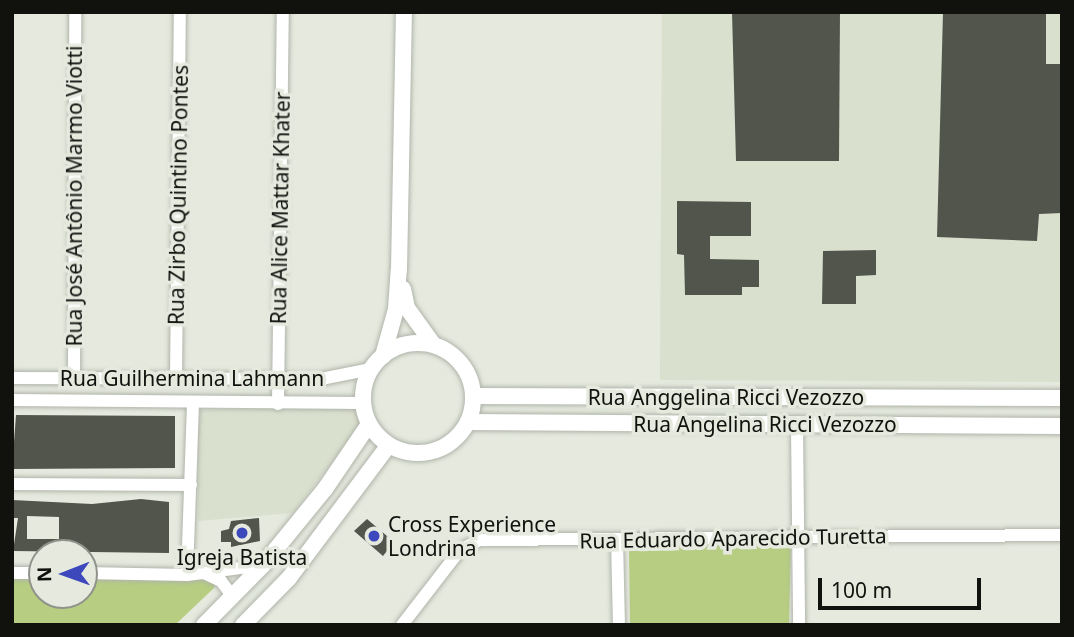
<!DOCTYPE html>
<meta charset="utf-8">
<style>
body{margin:0}
#map{position:relative;width:1074px;height:637px;overflow:hidden;background:#e5e9de;font-family:"Noto Sans",sans-serif}
div>[style]{position:absolute}
.built>*{inset:0;background:#dae0ce}
.green>*{inset:0;background:#b6cd82}
.building>*{inset:0;background:#52554c}
.roads{filter:drop-shadow(0 0 2px #b0b4aa) drop-shadow(0 0 2px #b0b4aa)}
.minor>*{height:12px;margin:-6px;padding:0 6px;transform-origin:6px;border-radius:6px;background:#fff}
.major>*{height:16px;margin:-8px;padding:0 8px;transform-origin:8px;border-radius:8px;background:#fff}
.major>.ring{margin:-8px;padding:0;box-sizing:content-box;background:none;border:16px solid #fff;border-radius:50%}
.dots>*{width:19px;height:19px;translate:-50% -50%;box-sizing:border-box;border:4px solid #e5e9de;border-radius:50%}
span{translate:-50% -50%;white-space:nowrap;text-align:center;line-height:1.15;-webkit-text-stroke:7px #e5e9de;paint-order:stroke}
.street-label{font-size:21px;color:#11120e}
.poi-label{font-size:21px;color:#11120e}
.left{translate:0 -50%;text-align:left}
.frame{position:absolute;inset:0;border:14px solid #11120e;pointer-events:none}
.north{position:absolute;left:28px;top:539px;width:70px;height:70px;box-sizing:border-box;background:#e5e9de;border:2px solid #90938b;border-radius:50%;rotate:269deg;font-size:19px;font-weight:700;line-height:28px;text-align:center;color:#11120e}
.north::after{content:'';display:block;margin:auto;width:24px;height:32px;background:#3c48bb;clip-path:polygon(50% 0,100% 100%,50% 72%,0 100%)}
.scale{position:absolute;left:818px;top:578px;width:163px;height:32px;box-sizing:border-box;border:4px solid #11120e;border-top:0;padding-left:9px;font-size:21px;line-height:24px;white-space:nowrap;color:#11120e;-webkit-text-stroke:5px #e5e9de;paint-order:stroke}
</style>
<div id="map">
<div class="built">
<i style="clip-path:polygon(662px 12px,1062px 12px,1062px 382px,660px 380px)"></i>
<i style="clip-path:polygon(360px 408px,362px 423px,293px 513px,198px 521px,198px 410px)"></i>
</div>
<div class="green">
<i style="clip-path:polygon(791px 544px,789px 625px,630px 625px,629px 547px)"></i>
<i style="clip-path:polygon(12px 579px,42px 579px,42px 595px,84px 595px,84px 579px,212px 580px,215px 587px,175px 625px,12px 625px)"></i>
</div>
<div class="building">
<i style="clip-path:polygon(732px 12px,840px 12px,839px 161px,736px 161px)"></i>
<i style="clip-path:polygon(943px 12px,1046px 12px,1046px 64px,1062px 64px,1062px 213px,1039px 214px,1037px 241px,937px 237px)"></i>
<i style="clip-path:polygon(677px 201px,751px 202px,751px 236px,710px 236px,710px 259px,759px 260px,759px 287px,742px 287px,742px 295px,685px 295px,684px 255px,677px 254px)"></i>
<i style="clip-path:polygon(876px 250px,876px 275px,856px 276px,856px 304px,822px 304px,823px 251px)"></i>
<i style="clip-path:polygon(16px 415px,175px 416px,175px 468px,12px 469px)"></i>
<i style="clip-path:polygon(evenodd,141px 499px,169px 502px,169px 553px,13px 551px,18px 518px,13px 518px,12px 500px,92px 504px,141px 499px,27px 516px,59px 517px,59px 539px,27px 539px,27px 516px)"></i>
<i style="clip-path:polygon(259px 518px,260px 541px,231px 547px,231px 542px,221px 542px,221px 531px,229px 529px,231px 521px)"></i>
<i style="clip-path:polygon(367px 519px,394px 542px,383px 556px,354px 531px)"></i>
</div>
<div class="roads">
<div class="minor">
<i style="left:12px;top:378px;width:309px;rotate:0.2deg"></i>
<i style="left:321px;top:379px;width:51px;rotate:-11.3deg"></i>
<i style="left:176px;top:378px;width:366px;rotate:-89.4deg"></i>
<i style="left:74px;top:379px;width:367px;rotate:-89.8deg"></i>
<i style="left:12px;top:400px;width:351px;rotate:0.5deg"></i>
<i style="left:278px;top:404px;width:392px;rotate:-89.3deg"></i>
<i style="left:797px;top:425px;width:200px;rotate:89.4deg"></i>
<i style="left:12px;top:484px;width:179px;rotate:0.3deg"></i>
<i style="left:617px;top:539px;width:86px;rotate:88.7deg"></i>
<i style="left:12px;top:573px;width:30px"></i>
<i style="left:84px;top:573px;width:103px;rotate:1.1deg"></i>
<i style="left:187px;top:575px;width:77px;rotate:-7.5deg"></i>
<i style="left:204px;top:573px;width:19px;rotate:25deg"></i>
<i style="left:221px;top:581px;width:20px;rotate:53deg"></i>
<i style="left:187px;top:575px;width:173px;rotate:-88deg"></i>
<i style="left:402px;top:625px;width:95px;rotate:-52.3deg"></i>
<i style="left:460px;top:550px;width:22px;rotate:-27deg"></i>
<i style="left:480px;top:540px;width:582px;rotate:-0.49deg"></i>
</div>
<div class="major">
<i style="left:403px;top:289px;width:19px;rotate:78deg"></i>
<i style="left:407px;top:308px;width:44px;rotate:54.2deg"></i>
<i class="ring" style="left:363px;top:343px;width:94px;height:94px"></i>
<i style="left:383px;top:356px;width:49px;rotate:-74.5deg"></i>
<i style="left:396px;top:309px;width:39px;rotate:-86deg"></i>
<i style="left:399px;top:270px;width:258px;rotate:-88.9deg"></i>
<i style="left:474px;top:396px;width:588px;rotate:0.19deg"></i>
<i style="left:468px;top:422px;width:594px;rotate:0.39deg"></i>
<i style="left:204px;top:625px;width:84px;rotate:-45.5deg"></i>
<i style="left:263px;top:565px;width:98px;rotate:-50.8deg"></i>
<i style="left:325px;top:489px;width:78px;rotate:-55.9deg"></i>
<i style="left:243px;top:625px;width:66px;rotate:-45.6deg"></i>
<i style="left:289px;top:578px;width:166px;rotate:-53.1deg"></i>
</div>
</div>
<div class="dots">
<i style="left:242px;top:533px;background:#3c48bb"></i>
<i style="left:374px;top:536px;background:#3c48bb"></i>
</div>
<div class="street-label">
<span style="left:178px;top:195px;rotate:-89deg">Rua Zirbo Quintino Pontes</span>
<span style="left:74px;top:196px;rotate:-90deg">Rua José Antônio Marmo Viotti</span>
<span style="left:280px;top:208px;rotate:-89deg">Rua Alice Mattar Khater</span>
<span style="left:192px;top:378px">Rua Guilhermina Lahmann</span>
<span style="left:726px;top:397px">Rua Anggelina Ricci Vezozzo</span>
<span style="left:765px;top:424px">Rua Angelina Ricci Vezozzo</span>
<span style="left:733px;top:538px;rotate:-1deg">Rua Eduardo Aparecido Turetta</span>
</div>
<div class="poi-label">
<span class="left" style="left:388px;top:536px">Cross Experience<br>Londrina</span>
<span style="left:242px;top:557px">Igreja Batista</span>
</div>
<div class="frame"></div>
<div class="north">N</div>
<div class="scale">100 m</div>
</div>
